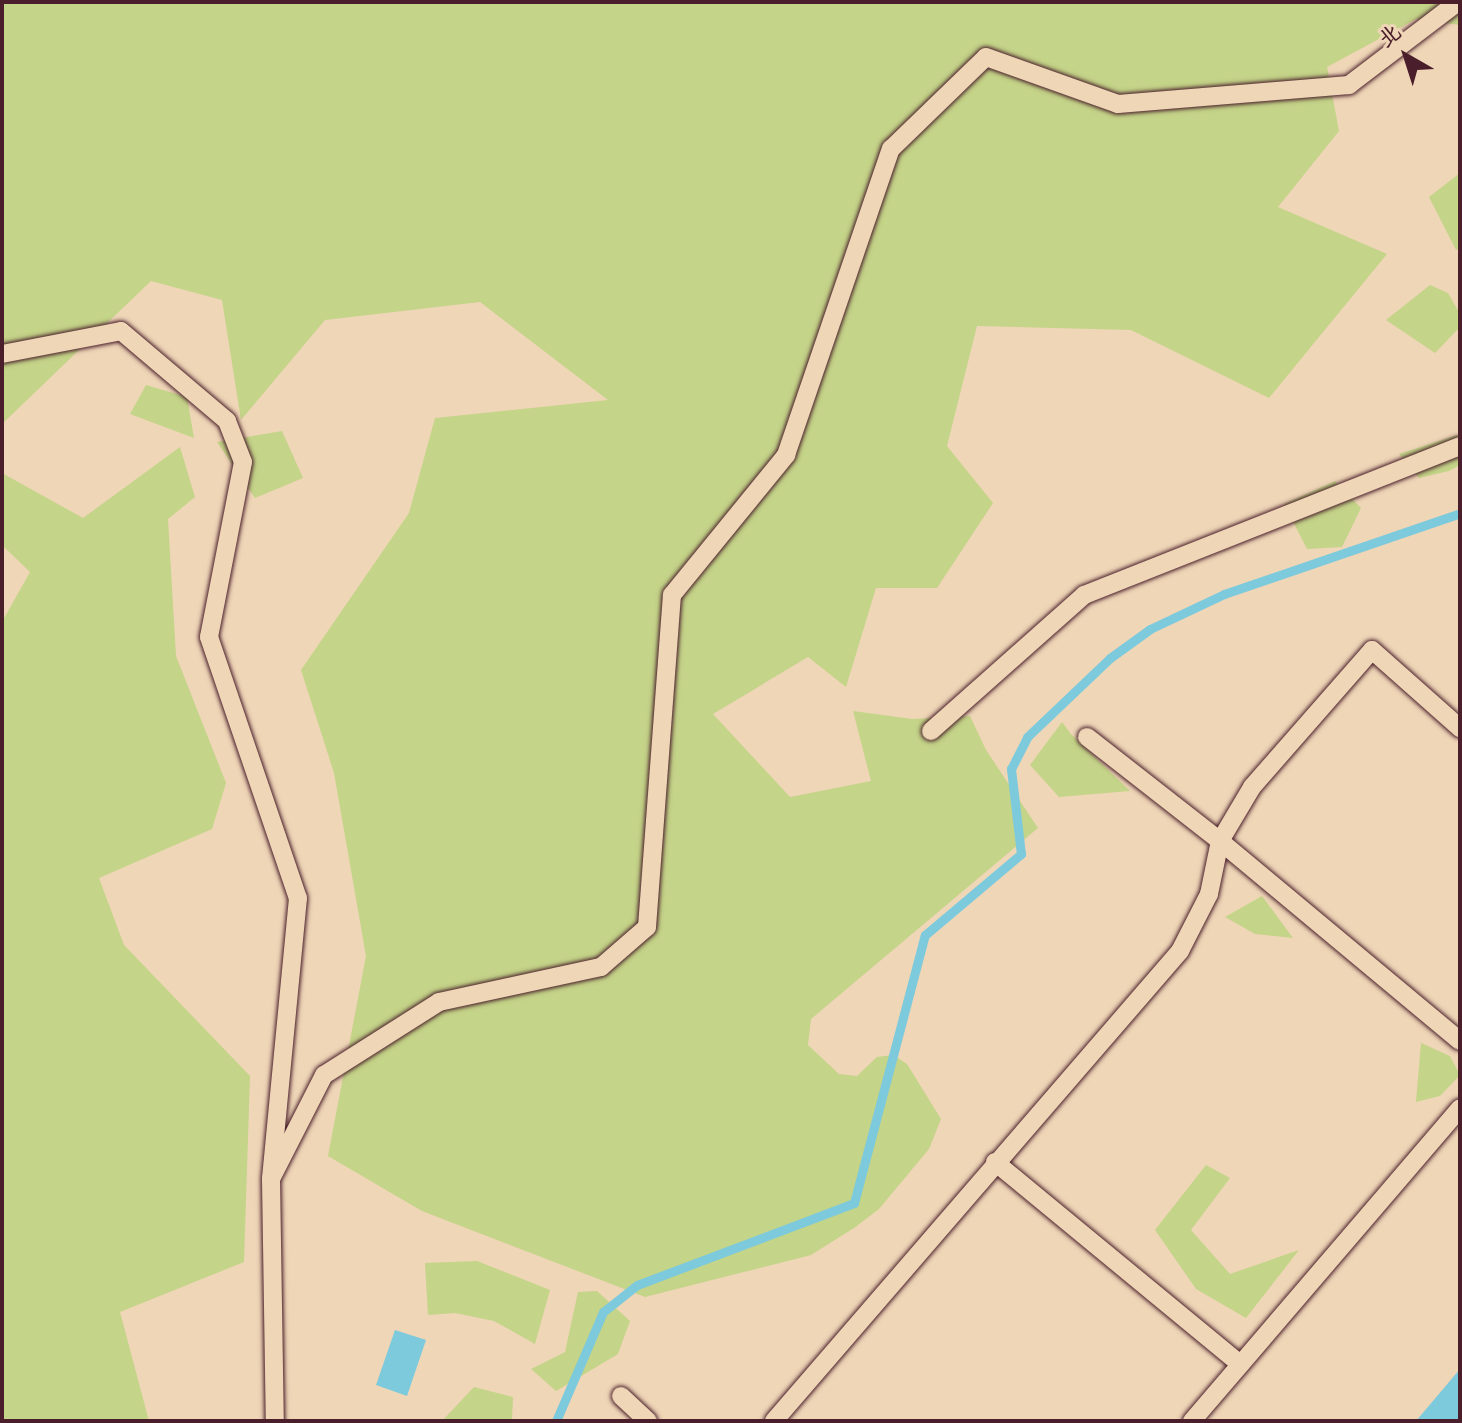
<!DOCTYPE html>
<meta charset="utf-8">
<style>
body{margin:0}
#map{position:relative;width:1462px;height:1423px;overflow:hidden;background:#efd6b7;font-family:"Indie Flower","LXGW WenKai TC",sans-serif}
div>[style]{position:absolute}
.green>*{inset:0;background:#c4d488}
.water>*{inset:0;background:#7dcadc}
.stream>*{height:9px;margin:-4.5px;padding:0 4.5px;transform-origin:4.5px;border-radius:4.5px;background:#7dcadc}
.roads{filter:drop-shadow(0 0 2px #4a1f2b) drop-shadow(0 0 2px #4a1f2b)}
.lane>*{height:18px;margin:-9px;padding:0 9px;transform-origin:9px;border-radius:9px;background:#efd6b7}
span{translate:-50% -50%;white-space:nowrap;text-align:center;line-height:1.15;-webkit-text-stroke:6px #efd6b7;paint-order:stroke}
.frame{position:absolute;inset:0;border:4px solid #4a1f2b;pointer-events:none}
.north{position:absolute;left:1366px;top:16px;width:80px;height:80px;-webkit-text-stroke:6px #efd6b7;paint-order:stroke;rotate:321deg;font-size:22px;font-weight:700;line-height:32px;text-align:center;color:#4a1f2b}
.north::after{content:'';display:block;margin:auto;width:28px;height:36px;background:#4a1f2b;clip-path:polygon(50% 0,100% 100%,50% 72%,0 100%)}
</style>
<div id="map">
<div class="green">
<i style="clip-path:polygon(2px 2px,1460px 2px,1460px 25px,1416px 19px,1327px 67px,1339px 131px,1278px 207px,1387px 254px,1269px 398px,1131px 330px,977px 326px,947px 446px,993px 503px,937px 588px,876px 588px,846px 687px,808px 657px,713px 714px,790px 797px,871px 781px,853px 711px,912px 719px,970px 716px,986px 750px,1038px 828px,811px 1019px,808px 1045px,839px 1074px,857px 1076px,877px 1057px,893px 1055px,907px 1064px,941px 1119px,929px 1149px,879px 1209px,854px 1228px,811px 1255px,645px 1297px,422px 1211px,328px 1156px,366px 956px,334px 773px,301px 670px,409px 513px,435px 418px,608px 400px,480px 302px,325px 320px,241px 420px,222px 300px,151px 281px,2px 424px)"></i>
<i style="clip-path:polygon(1460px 173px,1460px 248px,1456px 250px,1429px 197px)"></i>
<i style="clip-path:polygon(1430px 285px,1448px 293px,1460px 314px,1460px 327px,1435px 353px,1386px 320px)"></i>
<i style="clip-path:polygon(146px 385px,187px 397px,194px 438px,130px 414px)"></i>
<i style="clip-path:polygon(282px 431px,303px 478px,255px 498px,217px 442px)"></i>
<i style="clip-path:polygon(1460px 434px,1460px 465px,1449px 471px,1419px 478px,1399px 454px)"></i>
<i style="clip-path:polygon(180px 447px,195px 497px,168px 519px,176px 656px,226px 783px,212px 829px,99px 878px,124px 945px,250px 1076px,244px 1262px,120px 1312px,149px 1421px,2px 1421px,2px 622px,30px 572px,2px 545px,2px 473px,83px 518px)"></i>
<i style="clip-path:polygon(1335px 481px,1361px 508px,1342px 547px,1307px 549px,1284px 504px)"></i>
<i style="clip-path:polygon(1062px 722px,1071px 734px,1130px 791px,1059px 797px,1030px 765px)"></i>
<i style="clip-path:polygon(1262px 896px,1293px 938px,1255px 934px,1225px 917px)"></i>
<i style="clip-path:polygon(1421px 1043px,1450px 1056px,1460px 1075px,1440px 1096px,1416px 1102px)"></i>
<i style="clip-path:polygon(1206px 1165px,1230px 1178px,1191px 1230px,1230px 1274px,1299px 1250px,1246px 1318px,1196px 1289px,1155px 1230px)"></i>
<i style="clip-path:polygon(477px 1261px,550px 1290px,535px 1344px,494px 1321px,455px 1313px,428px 1315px,425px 1263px)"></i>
<i style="clip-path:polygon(597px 1291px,630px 1321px,618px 1354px,556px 1391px,531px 1369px,565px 1352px,578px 1292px)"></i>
<i style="clip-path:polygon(474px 1387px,513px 1397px,512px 1421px,442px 1421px)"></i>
</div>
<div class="water">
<i style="clip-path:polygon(395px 1330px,426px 1340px,407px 1396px,376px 1385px)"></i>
<i style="clip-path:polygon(1460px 1369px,1460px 1421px,1416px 1421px)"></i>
</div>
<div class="stream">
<i style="left:556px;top:1421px;width:119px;rotate:-66.7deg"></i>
<i style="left:603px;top:1312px;width:43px;rotate:-38.5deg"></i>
<i style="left:637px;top:1285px;width:232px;rotate:-20.7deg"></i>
<i style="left:854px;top:1203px;width:277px;rotate:-75.2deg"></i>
<i style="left:925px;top:935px;width:126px;rotate:-40.2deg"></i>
<i style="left:1021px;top:854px;width:86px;rotate:-96.7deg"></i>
<i style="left:1011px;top:769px;width:36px;rotate:-63deg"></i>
<i style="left:1027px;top:737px;width:115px;rotate:-43.6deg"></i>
<i style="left:1110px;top:658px;width:49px;rotate:-35.9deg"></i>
<i style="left:1150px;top:629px;width:82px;rotate:-25.3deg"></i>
<i style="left:1224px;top:594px;width:250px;rotate:-18.9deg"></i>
</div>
<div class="roads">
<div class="lane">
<i style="left:2px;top:354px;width:121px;rotate:-10.9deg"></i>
<i style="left:121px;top:331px;width:139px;rotate:40.3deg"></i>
<i style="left:227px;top:421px;width:44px;rotate:68.7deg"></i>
<i style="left:243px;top:462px;width:178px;rotate:101deg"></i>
<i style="left:209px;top:637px;width:276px;rotate:71.2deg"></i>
<i style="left:298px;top:898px;width:282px;rotate:95.5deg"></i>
<i style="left:271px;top:1179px;width:242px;rotate:89.1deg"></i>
<i style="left:931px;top:731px;width:205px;rotate:-41.6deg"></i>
<i style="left:1084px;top:595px;width:404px;rotate:-21.6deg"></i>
<i style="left:1087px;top:737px;width:169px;rotate:38deg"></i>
<i style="left:1220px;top:841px;width:312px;rotate:39.8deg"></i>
<i style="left:995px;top:1162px;width:318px;rotate:39.5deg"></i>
<i style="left:271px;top:1179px;width:117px;rotate:-63deg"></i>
<i style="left:324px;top:1075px;width:136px;rotate:-32.4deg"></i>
<i style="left:439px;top:1002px;width:166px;rotate:-12.2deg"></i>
<i style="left:601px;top:967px;width:61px;rotate:-41deg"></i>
<i style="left:647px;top:927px;width:333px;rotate:-85.7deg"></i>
<i style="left:672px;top:595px;width:181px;rotate:-50.8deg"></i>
<i style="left:786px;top:455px;width:324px;rotate:-71.1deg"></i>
<i style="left:891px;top:149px;width:132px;rotate:-44.1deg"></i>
<i style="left:986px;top:57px;width:140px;rotate:19.6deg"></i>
<i style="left:1118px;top:104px;width:232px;rotate:-4.7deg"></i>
<i style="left:1349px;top:85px;width:137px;rotate:-37.3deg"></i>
<i style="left:621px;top:1396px;width:37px;rotate:43deg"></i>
<i style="left:774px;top:1421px;width:621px;rotate:-49.18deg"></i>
<i style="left:1180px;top:951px;width:64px;rotate:-63deg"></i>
<i style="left:1209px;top:894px;width:54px;rotate:-78.3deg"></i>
<i style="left:1220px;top:841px;width:63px;rotate:-59.3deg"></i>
<i style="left:1252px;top:787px;width:182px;rotate:-48.8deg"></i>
<i style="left:1372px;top:650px;width:118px;rotate:41.6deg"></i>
<i style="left:1192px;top:1421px;width:412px;rotate:-49.4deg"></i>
</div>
</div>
<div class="frame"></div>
<div class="north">北</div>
</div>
